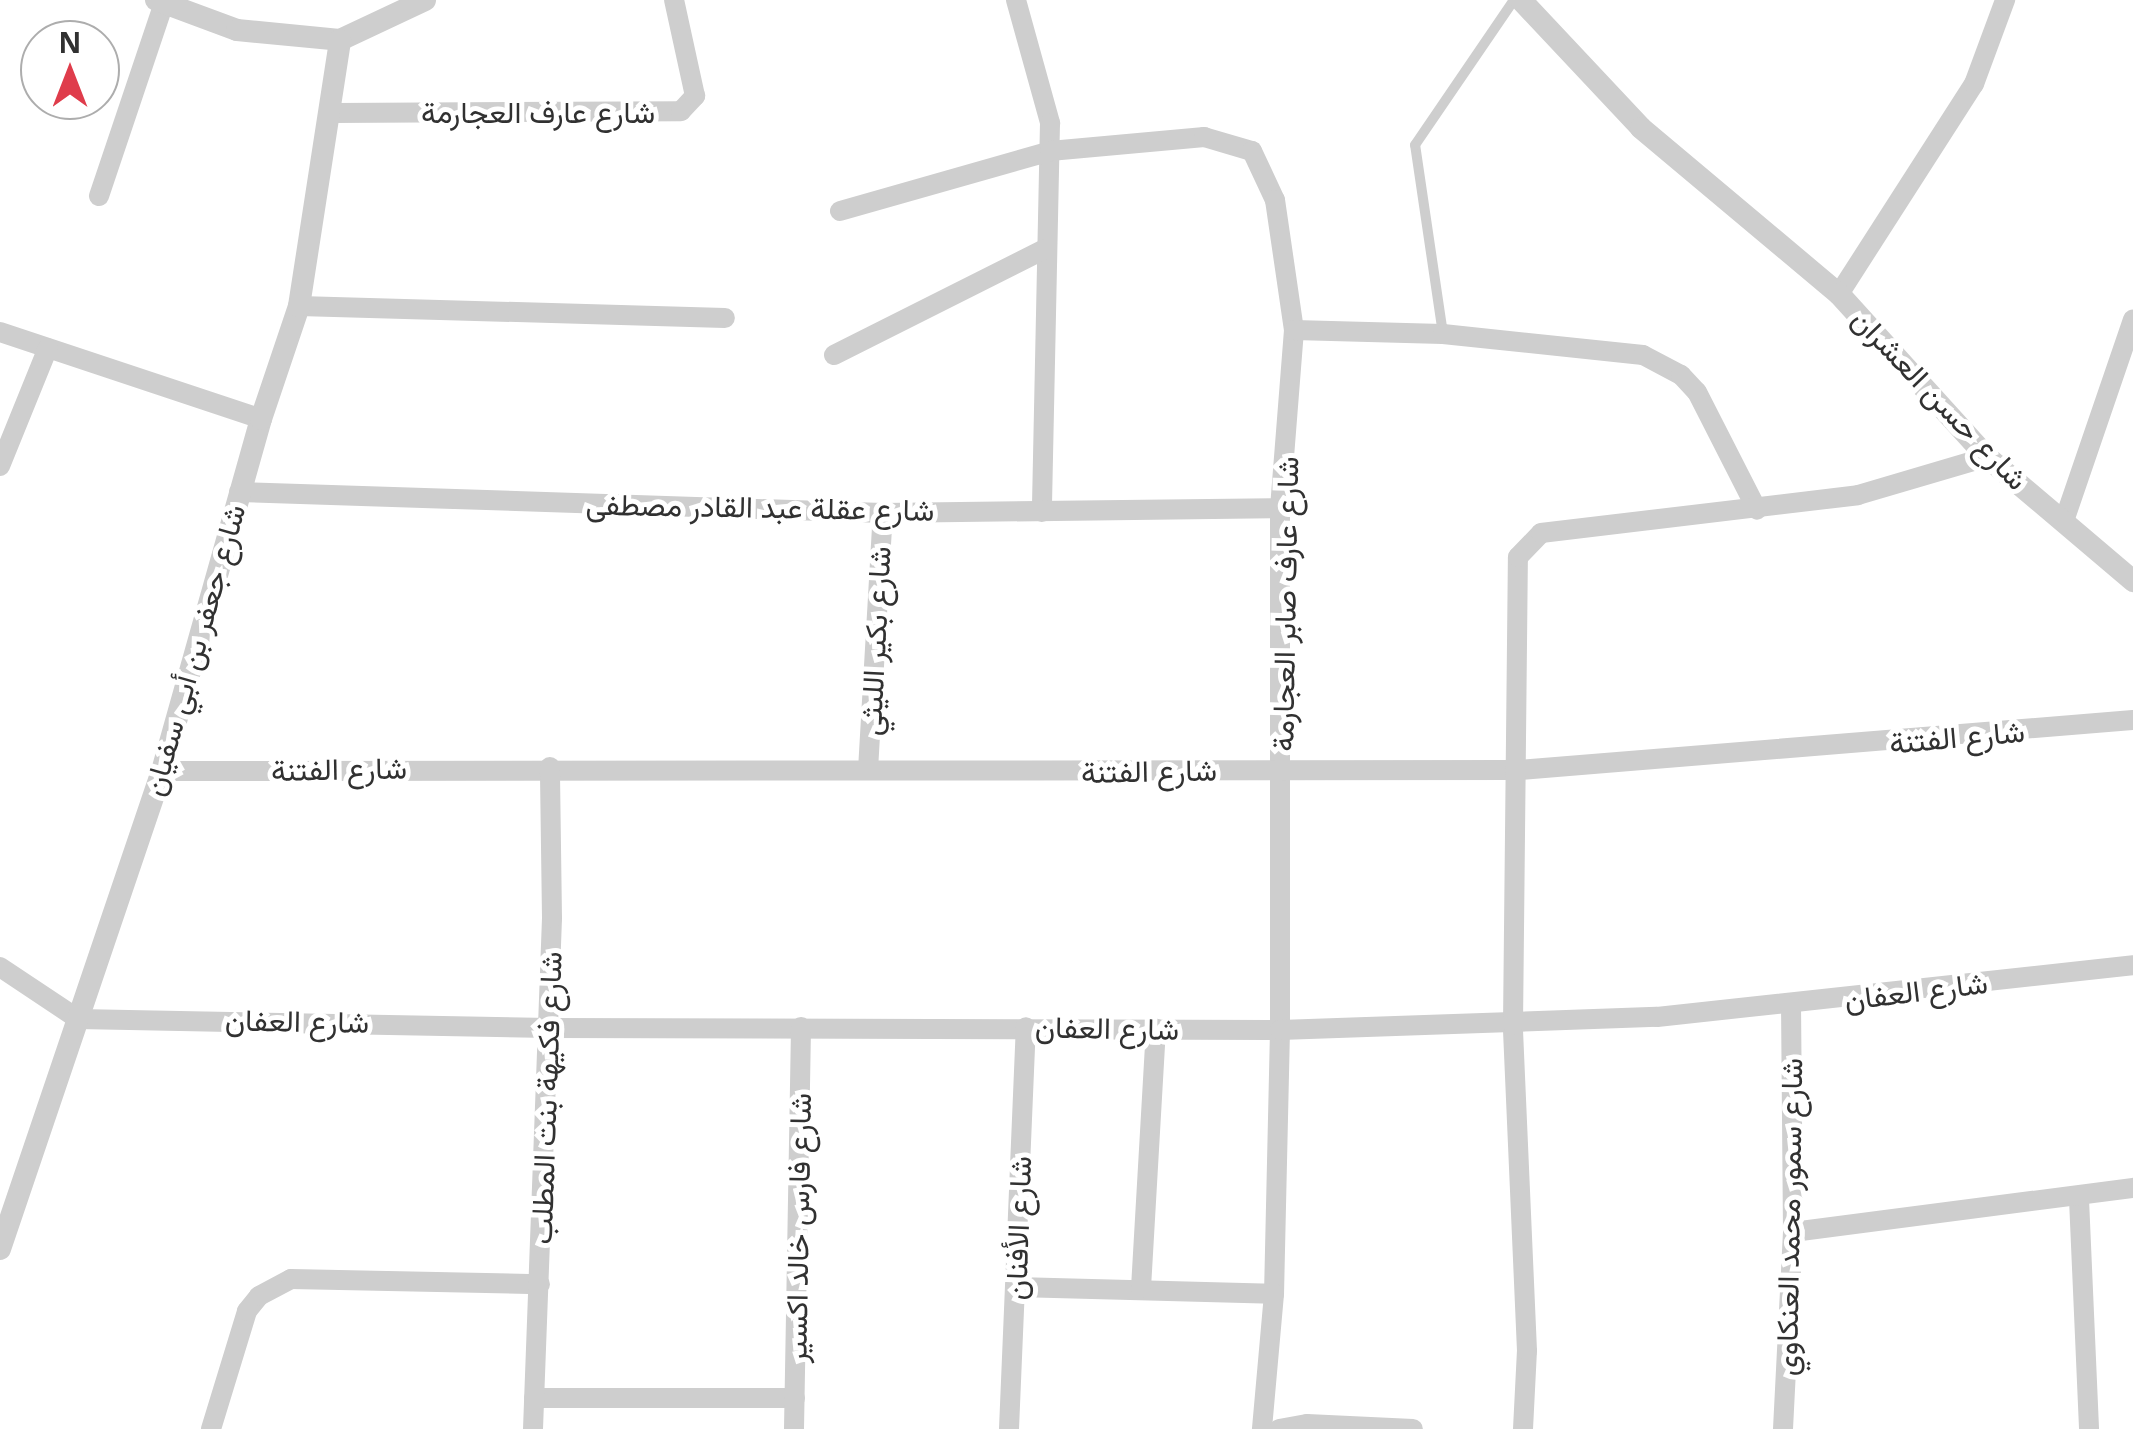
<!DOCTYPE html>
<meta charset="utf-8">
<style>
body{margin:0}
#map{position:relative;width:2133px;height:1429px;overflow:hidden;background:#fff;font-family:"Noto Sans",Vazirmatn,sans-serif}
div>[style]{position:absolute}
.service>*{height:10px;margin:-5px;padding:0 5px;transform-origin:5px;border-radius:5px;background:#cecece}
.minor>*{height:20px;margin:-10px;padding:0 10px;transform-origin:10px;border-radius:10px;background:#cecece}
.tertiary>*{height:22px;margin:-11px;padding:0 11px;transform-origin:11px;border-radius:11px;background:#cecece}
span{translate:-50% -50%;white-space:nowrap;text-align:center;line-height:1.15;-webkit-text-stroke:10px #fff;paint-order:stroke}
.street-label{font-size:30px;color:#313131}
.north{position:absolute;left:20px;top:20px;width:100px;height:100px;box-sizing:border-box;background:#fff;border:2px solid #adadad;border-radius:50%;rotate:0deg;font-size:28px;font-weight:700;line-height:40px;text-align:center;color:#313131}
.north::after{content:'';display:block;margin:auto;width:35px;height:45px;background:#df3c4b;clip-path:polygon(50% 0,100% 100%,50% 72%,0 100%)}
</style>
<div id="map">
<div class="service">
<i style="left:1443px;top:334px;width:191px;rotate:-98.4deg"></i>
<i style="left:1415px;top:145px;width:176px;rotate:-55.7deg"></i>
</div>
<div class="minor">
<i style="left:1016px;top:0;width:128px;rotate:74.5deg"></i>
<i style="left:1050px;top:123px;width:389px;rotate:91.2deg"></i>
<i style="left:334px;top:113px;width:347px;rotate:-0.3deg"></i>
<i style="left:681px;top:111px;width:21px;rotate:-47deg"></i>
<i style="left:695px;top:96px;width:98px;rotate:-102.3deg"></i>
<i style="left:99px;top:196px;width:204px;rotate:-71.4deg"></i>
<i style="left:840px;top:211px;width:218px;rotate:-15.9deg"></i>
<i style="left:1050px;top:151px;width:155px;rotate:-5.2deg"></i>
<i style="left:1204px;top:137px;width:50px;rotate:16.3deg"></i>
<i style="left:1252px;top:151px;width:54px;rotate:64.9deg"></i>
<i style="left:1275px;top:200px;width:131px;rotate:81.7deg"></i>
<i style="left:1294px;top:330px;width:179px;rotate:94.5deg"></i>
<i style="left:1280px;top:508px;width:522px;rotate:90deg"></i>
<i style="left:1280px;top:1030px;width:264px;rotate:91.3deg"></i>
<i style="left:1274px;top:1294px;width:136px;rotate:95.1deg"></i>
<i style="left:1839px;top:294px;width:250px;rotate:-57.3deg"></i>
<i style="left:1974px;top:84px;width:90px;rotate:-69.7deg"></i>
<i style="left:299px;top:306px;width:426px;rotate:1.6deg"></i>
<i style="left:1294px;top:330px;width:149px;rotate:1.5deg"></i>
<i style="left:1443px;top:334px;width:201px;rotate:6deg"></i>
<i style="left:1643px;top:355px;width:43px;rotate:27.8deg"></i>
<i style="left:1681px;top:375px;width:23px;rotate:47deg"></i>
<i style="left:1697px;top:392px;width:132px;rotate:63deg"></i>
<i style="left:0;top:332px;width:275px;rotate:18.4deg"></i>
<i style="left:834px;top:355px;width:236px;rotate:-26.7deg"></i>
<i style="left:0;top:466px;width:127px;rotate:-67.9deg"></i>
<i style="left:239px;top:492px;width:644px;rotate:1.87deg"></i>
<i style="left:883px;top:513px;width:397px;rotate:-0.7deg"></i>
<i style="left:2064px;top:521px;width:213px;rotate:-71.1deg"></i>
<i style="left:868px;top:770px;width:257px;rotate:-86.7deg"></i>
<i style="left:162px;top:771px;width:1357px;rotate:-0.04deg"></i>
<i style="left:1519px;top:770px;width:616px;rotate:-4.66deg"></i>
<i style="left:0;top:967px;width:94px;rotate:33.7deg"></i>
<i style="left:78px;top:1019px;width:471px;rotate:1.1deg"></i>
<i style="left:549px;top:1028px;width:731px;rotate:0.16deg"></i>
<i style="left:1280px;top:1030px;width:377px;rotate:-2deg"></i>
<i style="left:1657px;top:1017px;width:479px;rotate:-6.2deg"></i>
<i style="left:2079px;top:1199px;width:230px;rotate:87.5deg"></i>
<i style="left:1793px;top:1232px;width:343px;rotate:-7.4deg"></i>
<i style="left:1015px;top:1287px;width:259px;rotate:1.5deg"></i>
<i style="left:1141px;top:1288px;width:260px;rotate:-86.7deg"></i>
<i style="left:534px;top:1398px;width:261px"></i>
<i style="left:211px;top:1429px;width:123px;rotate:-73deg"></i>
<i style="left:247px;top:1311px;width:19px;rotate:-51deg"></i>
<i style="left:259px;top:1296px;width:36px;rotate:-28deg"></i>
<i style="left:291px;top:1279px;width:249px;rotate:1.2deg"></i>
<i style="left:533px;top:1429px;width:511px;rotate:-87.87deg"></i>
<i style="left:552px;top:918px;width:151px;rotate:-90.8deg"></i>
<i style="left:794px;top:1429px;width:402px;rotate:-89deg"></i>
<i style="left:1009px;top:1429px;width:402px;rotate:-87.6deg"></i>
<i style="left:1279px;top:1429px;width:28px;rotate:-10deg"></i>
<i style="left:1307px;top:1424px;width:106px;rotate:2.7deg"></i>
<i style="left:1523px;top:1429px;width:78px;rotate:-87.1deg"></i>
<i style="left:1527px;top:1351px;width:326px;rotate:-92.5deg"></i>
<i style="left:1513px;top:1025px;width:468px;rotate:-89.4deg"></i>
<i style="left:1518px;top:557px;width:33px;rotate:-46deg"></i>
<i style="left:1541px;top:533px;width:319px;rotate:-6.8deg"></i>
<i style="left:1858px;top:495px;width:134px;rotate:-16.4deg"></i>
<i style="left:1783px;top:1429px;width:197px;rotate:-87.1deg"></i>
<i style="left:1793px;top:1232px;width:226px;rotate:-90.5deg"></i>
</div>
<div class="tertiary">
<i style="left:156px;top:0;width:86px;rotate:20.3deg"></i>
<i style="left:237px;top:30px;width:103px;rotate:5.5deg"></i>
<i style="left:340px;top:40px;width:94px;rotate:-25.2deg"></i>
<i style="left:1521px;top:0;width:175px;rotate:46.8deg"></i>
<i style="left:1641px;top:128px;width:258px;rotate:40deg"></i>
<i style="left:1839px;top:294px;width:220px;rotate:47.8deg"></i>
<i style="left:1987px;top:457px;width:192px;rotate:40.3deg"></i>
<i style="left:0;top:1249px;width:505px;rotate:-71.28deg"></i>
<i style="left:162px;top:771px;width:366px;rotate:-74.3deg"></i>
<i style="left:261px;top:419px;width:119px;rotate:-71.4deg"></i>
<i style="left:299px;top:306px;width:269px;rotate:-81.2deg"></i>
</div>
<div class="street-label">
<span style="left:538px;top:112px">شارع عارف العجارمة</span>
<span style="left:1940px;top:399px;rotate:46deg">شارع حسن العشران</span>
<span style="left:760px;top:507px;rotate:1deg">شارع عقلة عبد القادر مصطفى</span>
<span style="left:1285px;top:604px;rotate:-89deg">شارع عارف صابر العجارمة</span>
<span style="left:875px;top:641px;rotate:-87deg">شارع بكير الليثي</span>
<span style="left:194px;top:650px;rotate:-74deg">شارع جعفر بن أبي سفيان</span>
<span style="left:1957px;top:737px;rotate:-5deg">شارع الفتنة</span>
<span style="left:339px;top:769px;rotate:-1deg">شارع الفتنة</span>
<span style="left:1149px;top:771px;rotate:-1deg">شارع الفتنة</span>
<span style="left:1916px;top:991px;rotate:-7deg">شارع العفان</span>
<span style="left:297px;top:1021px;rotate:1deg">شارع العفان</span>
<span style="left:1107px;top:1028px;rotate:1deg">شارع العفان</span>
<span style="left:546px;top:1098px;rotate:-88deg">شارع فكيهة بنت المطلب</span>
<span style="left:1789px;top:1217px;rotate:-89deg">شارع سمور محمد العنكاوي</span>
<span style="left:798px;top:1228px;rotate:-89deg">شارع فارس خالد اكسير</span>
<span style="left:1018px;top:1228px;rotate:-88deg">شارع الأفنان</span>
</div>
<div class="north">N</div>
</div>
